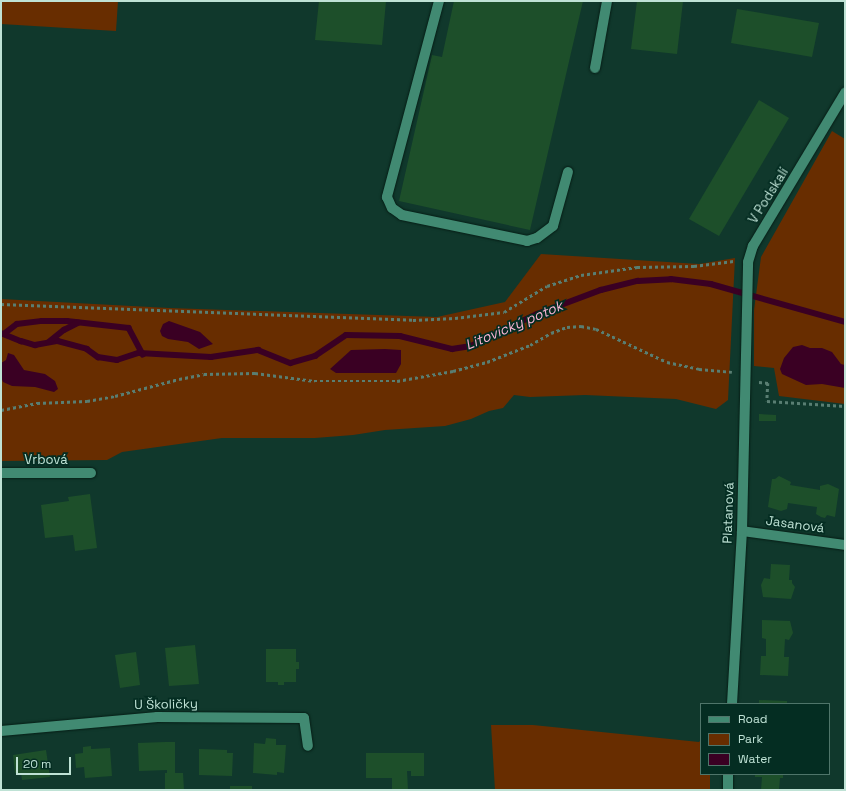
<!DOCTYPE html>
<meta charset="utf-8">
<style>
body{margin:0}
#map{position:relative;width:846px;height:791px;overflow:hidden;background:#10382c;font-family:"Space Grotesk",sans-serif}
div>[style]{position:absolute}
.green>*{inset:0;background:#682d00}
.water>*{inset:0;background:#3a0023}
.stream>*{height:5.5px;margin:-2.75px;padding:0 2.75px;transform-origin:2.75px;border-radius:2.75px;background:#3a0023}
.building>*{inset:0;background:#1d4f2a}
.path>*{height:2.5px;margin-top:-1.25px;transform-origin:0;background:repeating-linear-gradient(90deg,#597e72 0 3px,transparent 0 6px)}
.roads{filter:drop-shadow(0 0 1px #061d15) drop-shadow(0 0 1px #061d15)}
.service>*{height:10px;margin:-5px;padding:0 5px;transform-origin:5px;border-radius:5px;background:#418a72}
.minor>*{height:10px;margin:-5px;padding:0 5px;transform-origin:5px;border-radius:5px;background:#418a72}
span{translate:-50% -50%;white-space:nowrap;text-align:center;line-height:1.15;-webkit-text-stroke:3.5px #042d22;paint-order:stroke}
.street-label{font-size:13px;color:#bfe2d5}
.water-label{font-size:14px;color:#fcb4d5;font-style:italic}
.frame{position:absolute;inset:0;border:2px solid #bfe2d5;pointer-events:none}
.legend{position:absolute;left:700px;top:703px;width:130px;height:72px;box-sizing:border-box;background:#042d22;border:1px solid #4f756a;margin:0;padding:5px 7px;list-style:none;font-size:12px;color:#bfe2d5}
.legend li{display:flex;align-items:center;gap:8px;height:20px}
.legend b{width:20px;border:1px solid #4f756a}
.scale{position:absolute;left:16px;top:757px;width:55px;height:18px;box-sizing:border-box;border:2px solid #bfe2d5;border-top:0;padding-left:5px;font-size:12px;line-height:14px;white-space:nowrap;color:#bfe2d5;-webkit-text-stroke:3px #042d22;paint-order:stroke}
</style>
<div id="map">
<div class="green">
<i style="clip-path:polygon(1px 1px,118px 1px,116px 31px,1px 24px)"></i>
<i style="clip-path:polygon(832px 131px,845px 139px,845px 404px,779px 396px,774px 368px,754px 366px,754px 310px,761px 257px)"></i>
<i style="clip-path:polygon(541px 254px,699px 264px,735px 258px,728px 400px,716px 409px,676px 399px,585px 395px,530px 397px,514px 395px,503px 408px,489px 411px,471px 419px,445px 426px,385px 430px,353px 435px,315px 438px,222px 438px,122px 452px,107px 460px,1px 461px,1px 299px,169px 308px,437px 317px,505px 302px)"></i>
<i style="clip-path:polygon(491px 725px,533px 725px,699px 742px,701px 740px,701px 774px,710px 774px,710px 790px,495px 790px)"></i>
</div>
<div class="water">
<i style="clip-path:polygon(169px 321px,200px 332px,213px 344px,199px 349px,188px 342px,168px 339px,162px 336px,160px 331px,163px 324px)"></i>
<i style="clip-path:polygon(802px 345px,810px 348px,822px 348px,832px 352px,841px 364px,845px 365px,845px 388px,822px 384px,806px 385px,782px 374px,780px 369px,784px 358px,793px 347px)"></i>
<i style="clip-path:polygon(385px 349px,401px 350px,401px 364px,396px 373px,336px 373px,330px 369px,351px 350px)"></i>
<i style="clip-path:polygon(8px 353px,14px 355px,24px 370px,45px 374px,55px 381px,58px 389px,54px 392px,35px 387px,12px 386px,3px 382px,1px 377px,1px 363px,6px 360px)"></i>
</div>
<div class="stream">
<i style="left:1px;top:333px;width:22px;rotate:22deg"></i>
<i style="left:21px;top:341px;width:15px;rotate:16deg"></i>
<i style="left:35px;top:345px;width:23px;rotate:-10deg"></i>
<i style="left:58px;top:341px;width:30px;rotate:15deg"></i>
<i style="left:87px;top:349px;width:14px;rotate:36deg"></i>
<i style="left:98px;top:357px;width:19px;rotate:9deg"></i>
<i style="left:117px;top:360px;width:23px;rotate:-18deg"></i>
<i style="left:139px;top:353px;width:72px;rotate:3.2deg"></i>
<i style="left:211px;top:357px;width:48px;rotate:-8.5deg"></i>
<i style="left:258px;top:350px;width:35px;rotate:22deg"></i>
<i style="left:291px;top:363px;width:25px;rotate:-16deg"></i>
<i style="left:315px;top:356px;width:37px;rotate:-34deg"></i>
<i style="left:346px;top:335px;width:54px;rotate:1.1deg"></i>
<i style="left:400px;top:336px;width:54px;rotate:14deg"></i>
<i style="left:452px;top:349px;width:19px;rotate:-9deg"></i>
<i style="left:471px;top:346px;width:73px;rotate:-25.9deg"></i>
<i style="left:537px;top:314px;width:68px;rotate:-20.6deg"></i>
<i style="left:601px;top:290px;width:38px;rotate:-14deg"></i>
<i style="left:638px;top:281px;width:33px;rotate:-3deg"></i>
<i style="left:671px;top:279px;width:40px;rotate:7.1deg"></i>
<i style="left:711px;top:284px;width:139px;rotate:15.8deg"></i>
<i style="left:4px;top:334px;width:16px;rotate:-38deg"></i>
<i style="left:17px;top:324px;width:25px;rotate:-7deg"></i>
<i style="left:42px;top:321px;width:25px"></i>
<i style="left:67px;top:321px;width:62px;rotate:6.4deg"></i>
<i style="left:129px;top:328px;width:30px;rotate:62deg"></i>
<i style="left:49px;top:342px;width:19px;rotate:-39deg"></i>
<i style="left:64px;top:330px;width:16px;rotate:-27deg"></i>
</div>
<div class="building">
<i style="clip-path:polygon(319px 1px,386px 1px,382px 45px,315px 40px)"></i>
<i style="clip-path:polygon(454px 1px,583px 1px,530px 230px,399px 201px,432px 55px,442px 57px)"></i>
<i style="clip-path:polygon(637px 1px,683px 1px,677px 54px,631px 49px)"></i>
<i style="clip-path:polygon(737px 9px,819px 23px,812px 57px,731px 43px)"></i>
<i style="clip-path:polygon(759px 100px,789px 118px,719px 236px,689px 219px)"></i>
<i style="clip-path:polygon(759px 414px,776px 415px,776px 421px,759px 421px)"></i>
<i style="clip-path:polygon(779px 476px,791px 482px,790px 485px,820px 490px,820px 486px,828px 484px,839px 489px,835px 517px,827px 515px,825px 518px,821px 517px,816px 514px,817px 507px,802px 505px,788px 503px,787px 509px,781px 511px,768px 507px,772px 479px,775px 479px)"></i>
<i style="clip-path:polygon(90px 494px,97px 548px,75px 551px,73px 535px,45px 538px,41px 505px,69px 501px,68px 497px)"></i>
<i style="clip-path:polygon(771px 564px,790px 565px,789px 580px,792px 580px,792px 583px,795px 587px,791px 599px,763px 597px,761px 585px,764px 578px,770px 579px)"></i>
<i style="clip-path:polygon(762px 620px,790px 621px,793px 633px,789px 640px,785px 639px,784px 657px,789px 657px,788px 676px,760px 675px,761px 656px,766px 656px,766px 639px,762px 638px)"></i>
<i style="clip-path:polygon(195px 645px,199px 684px,169px 686px,165px 648px)"></i>
<i style="clip-path:polygon(266px 649px,296px 649px,296px 662px,299px 662px,299px 669px,296px 669px,296px 682px,284px 682px,284px 685px,278px 685px,278px 682px,266px 682px)"></i>
<i style="clip-path:polygon(136px 652px,140px 685px,120px 688px,115px 655px)"></i>
<i style="clip-path:polygon(759px 700px,787px 701px,787px 704px,759px 704px)"></i>
<i style="clip-path:polygon(266px 738px,276px 739px,276px 745px,286px 745px,284px 773px,277px 772px,277px 775px,253px 773px,254px 743px,265px 744px)"></i>
<i style="clip-path:polygon(166px 742px,175px 742px,175px 773px,183px 773px,184px 790px,165px 790px,165px 773px,167px 773px,167px 770px,139px 771px,138px 743px)"></i>
<i style="clip-path:polygon(91px 746px,91px 749px,110px 748px,112px 776px,85px 778px,84px 767px,76px 768px,75px 754px,83px 753px,83px 747px)"></i>
<i style="clip-path:polygon(199px 749px,227px 750px,227px 753px,233px 753px,232px 776px,199px 775px)"></i>
<i style="clip-path:polygon(46px 750px,50px 777px,22px 780px,21px 773px,15px 773px,13px 755px)"></i>
<i style="clip-path:polygon(366px 753px,424px 753px,424px 776px,411px 776px,411px 771px,407px 771px,408px 790px,392px 790px,392px 778px,366px 778px)"></i>
<i style="clip-path:polygon(755px 774px,783px 774px,783px 778px,780px 778px,779px 790px,761px 790px,762px 777px,755px 777px)"></i>
<i style="clip-path:polygon(230px 786px,252px 786px,252px 790px,230px 790px)"></i>
</div>
<div class="path">
<i style="left:1px;top:304px;width:412px;rotate:2.2deg"></i>
<i style="left:413px;top:320px;width:42px;rotate:-2.7deg"></i>
<i style="left:455px;top:318px;width:49px;rotate:-7deg"></i>
<i style="left:504px;top:312px;width:50px;rotate:-31.2deg"></i>
<i style="left:547px;top:286px;width:36px;rotate:-18deg"></i>
<i style="left:581px;top:275px;width:57px;rotate:-8.1deg"></i>
<i style="left:637px;top:267px;width:57px;rotate:-1deg"></i>
<i style="left:694px;top:266px;width:40px;rotate:-7.1deg"></i>
<i style="left:759px;top:382px;width:9px;rotate:6deg"></i>
<i style="left:768px;top:383px;width:18px;rotate:93deg"></i>
<i style="left:767px;top:401px;width:78px;rotate:3.7deg"></i>
<i style="left:1px;top:410px;width:37px;rotate:-11deg"></i>
<i style="left:37px;top:403px;width:50px;rotate:-2.3deg"></i>
<i style="left:87px;top:401px;width:28px;rotate:-10deg"></i>
<i style="left:115px;top:396px;width:66px;rotate:-14.9deg"></i>
<i style="left:179px;top:379px;width:25px;rotate:-11deg"></i>
<i style="left:204px;top:374px;width:51px;rotate:-1.1deg"></i>
<i style="left:255px;top:373px;width:60px;rotate:7.7deg"></i>
<i style="left:314px;top:381px;width:83px"></i>
<i style="left:397px;top:381px;width:57px;rotate:-10.1deg"></i>
<i style="left:453px;top:371px;width:35px;rotate:-15deg"></i>
<i style="left:487px;top:362px;width:46px;rotate:-21.6deg"></i>
<i style="left:530px;top:345px;width:24px;rotate:-30deg"></i>
<i style="left:551px;top:333px;width:17px;rotate:-21deg"></i>
<i style="left:567px;top:327px;width:14px;rotate:-4deg"></i>
<i style="left:581px;top:326px;width:15px;rotate:11deg"></i>
<i style="left:596px;top:329px;width:78px;rotate:24.9deg"></i>
<i style="left:667px;top:362px;width:33px;rotate:12deg"></i>
<i style="left:699px;top:369px;width:33px;rotate:5deg"></i>
</div>
<div class="roads">
<div class="service">
<i style="left:439px;top:1px;width:203px;rotate:104.9deg"></i>
<i style="left:387px;top:197px;width:12px;rotate:66deg"></i>
<i style="left:392px;top:208px;width:12px;rotate:35deg"></i>
<i style="left:402px;top:215px;width:128px;rotate:11.7deg"></i>
<i style="left:527px;top:241px;width:10px;rotate:-17deg"></i>
<i style="left:537px;top:238px;width:20px;rotate:-37deg"></i>
<i style="left:553px;top:226px;width:56px;rotate:-74.5deg"></i>
</div>
<div class="minor">
<i style="left:595px;top:68px;width:68px;rotate:-79.8deg"></i>
<i style="left:1px;top:473px;width:90px"></i>
<i style="left:742px;top:531px;width:104px;rotate:7.7deg"></i>
<i style="left:732px;top:704px;width:173px;rotate:-86.7deg"></i>
<i style="left:742px;top:531px;width:269px;rotate:-88.7deg"></i>
<i style="left:748px;top:262px;width:17px;rotate:-73deg"></i>
<i style="left:753px;top:246px;width:179px;rotate:-59deg"></i>
<i style="left:1px;top:731px;width:157px;rotate:-5.1deg"></i>
<i style="left:157px;top:717px;width:147px;rotate:0.4deg"></i>
<i style="left:304px;top:718px;width:28px;rotate:82deg"></i>
<i style="left:728px;top:790px;width:16px;rotate:-90deg"></i>
</div>
</div>
<div class="street-label">
<span style="left:769px;top:196px;rotate:-58deg">V Podskalí</span>
<span style="left:46px;top:460px">Vrbová</span>
<span style="left:729px;top:513px;rotate:-88deg">Platanová</span>
<span style="left:795px;top:525px;rotate:8deg">Jasanová</span>
<span style="left:166px;top:705px;rotate:-1deg">U Školičky</span>
</div>
<div class="water-label">
<span style="left:514px;top:325px;rotate:-23deg">Litovický potok</span>
</div>
<div class="frame"></div>
<ul class="legend">
<li><b style="height:5px;background:#418a72"></b>Road</li>
<li><b style="height:11px;background:#682d00"></b>Park</li>
<li><b style="height:11px;background:#3a0023"></b>Water</li>
</ul>
<div class="scale">20 m</div>
</div>
